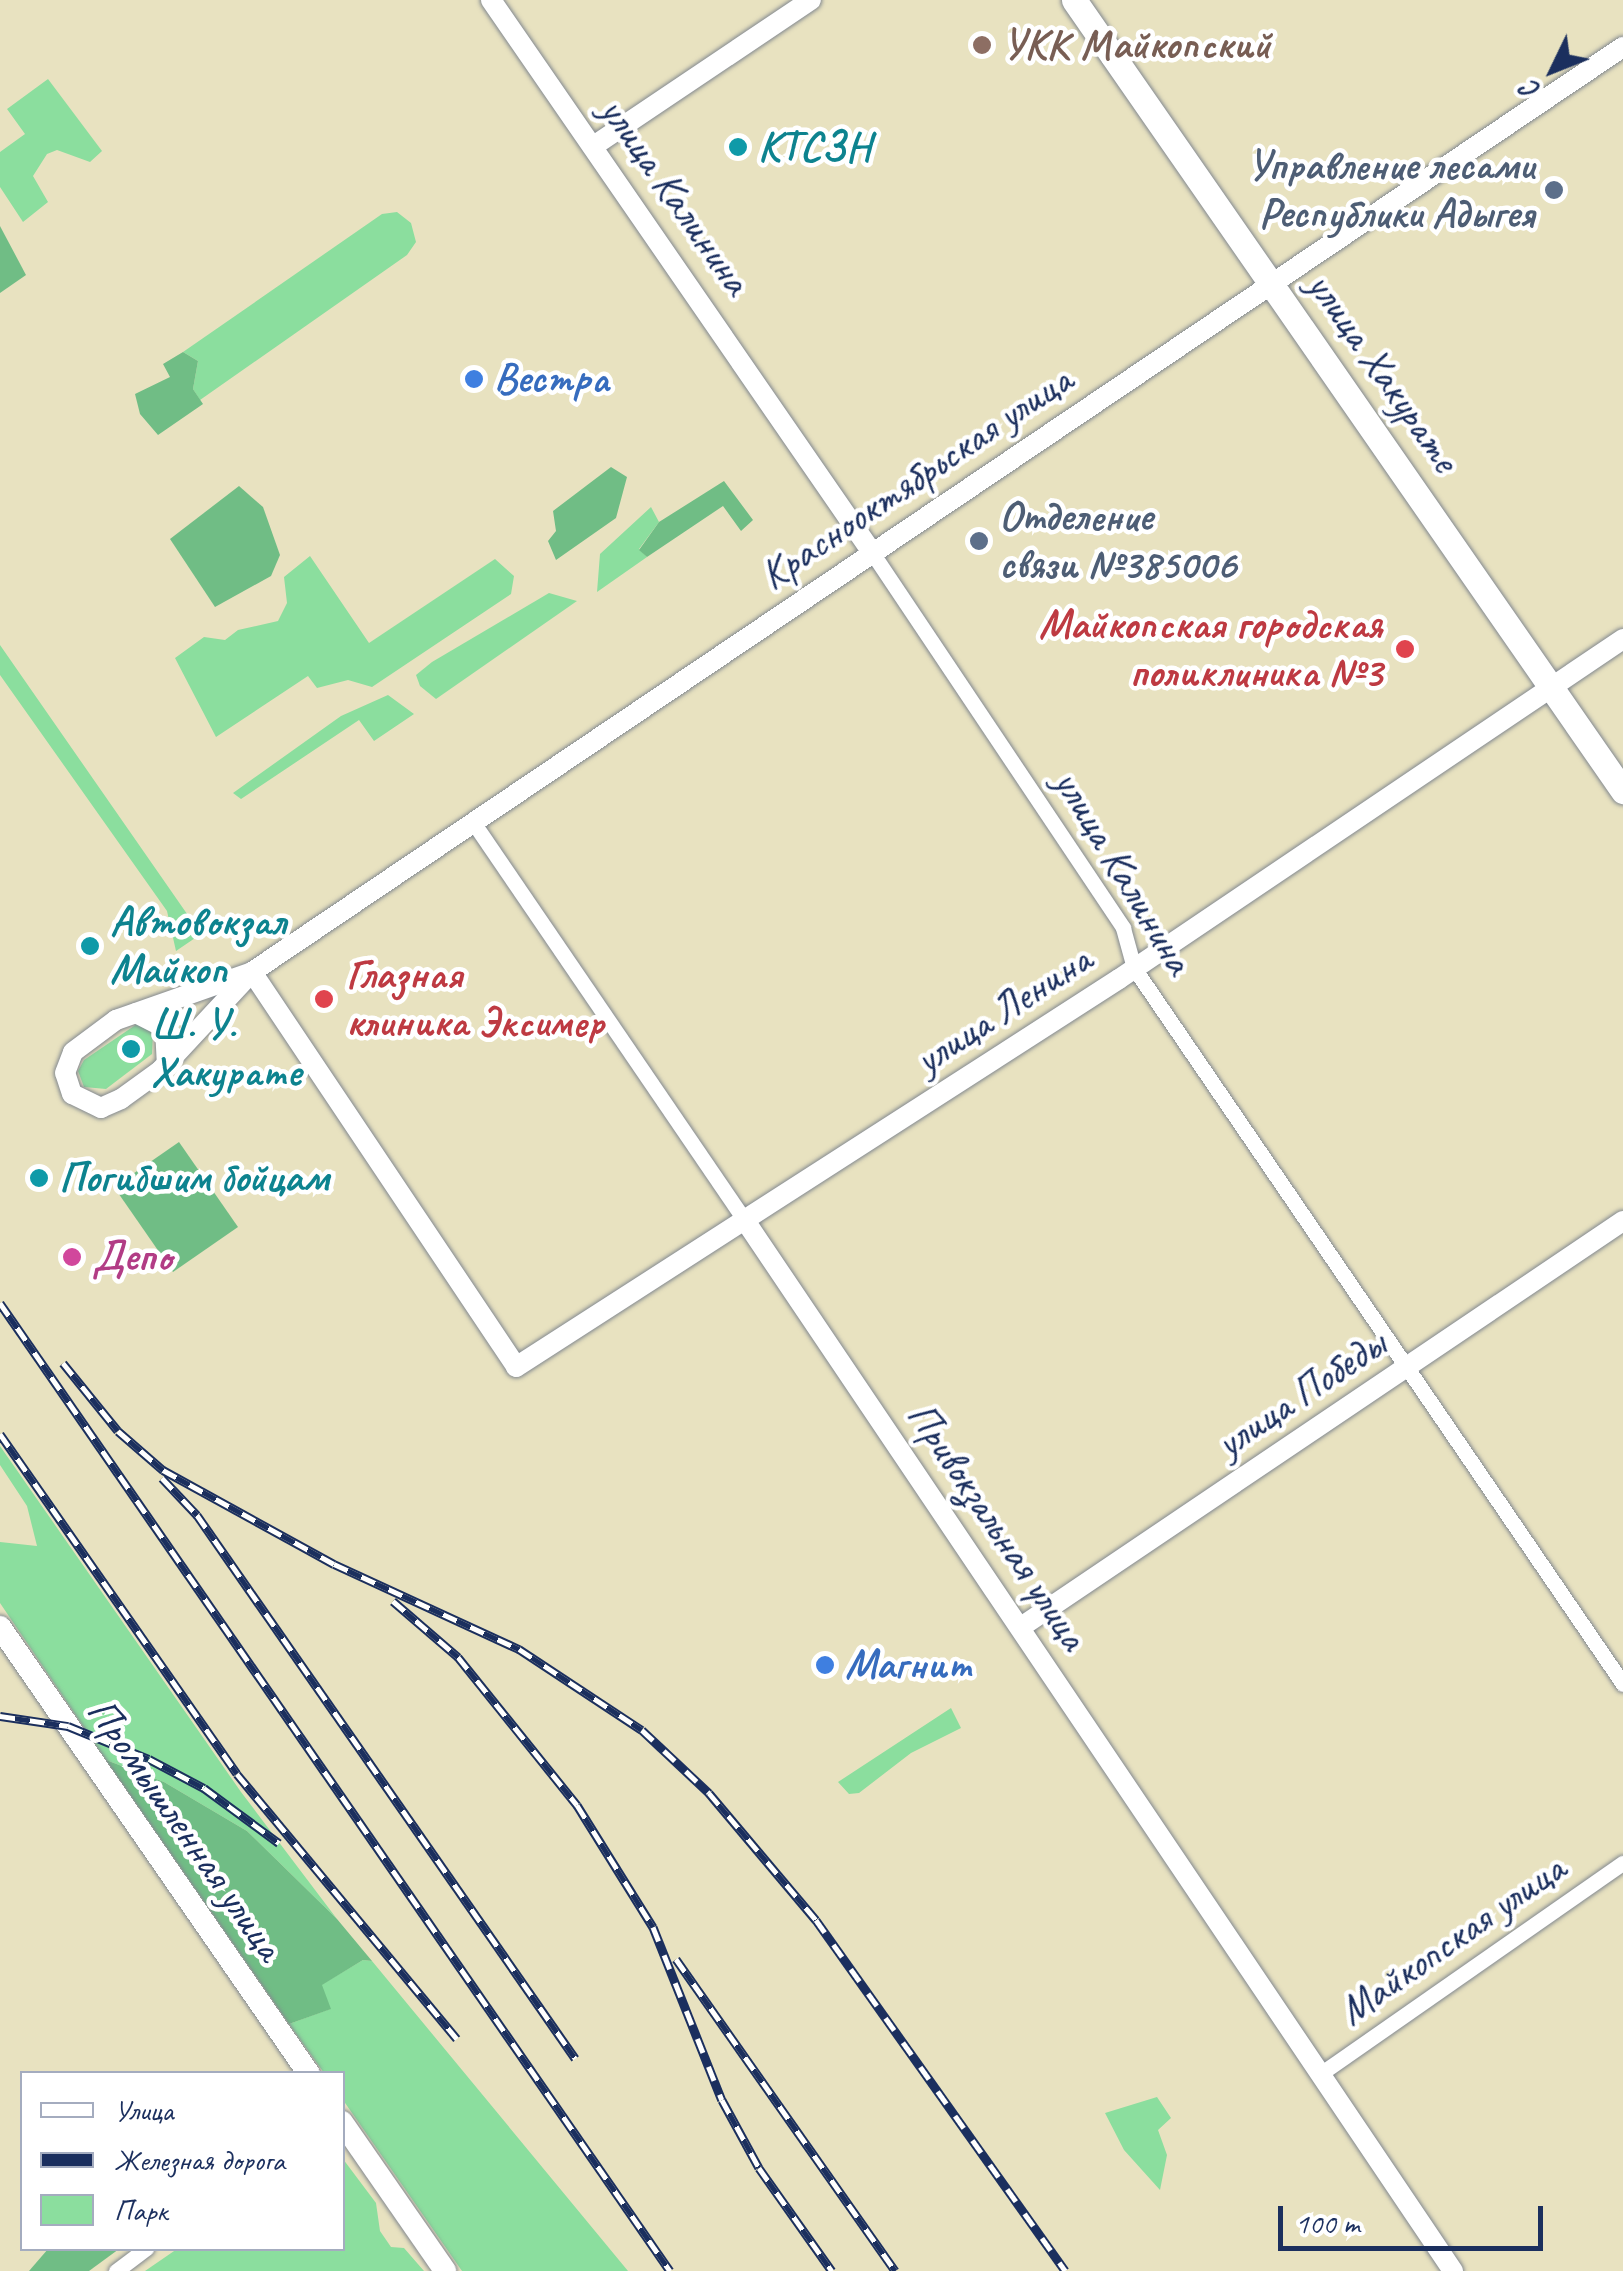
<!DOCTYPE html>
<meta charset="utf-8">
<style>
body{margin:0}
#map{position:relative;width:1623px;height:2271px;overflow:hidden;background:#e8e2c0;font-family:Caveat,sans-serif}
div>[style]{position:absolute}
.green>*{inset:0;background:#8bde9e}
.forest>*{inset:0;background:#70bd85}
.roads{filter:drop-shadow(0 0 2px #82888f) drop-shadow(0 0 2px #82888f)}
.minor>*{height:15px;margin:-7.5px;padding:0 7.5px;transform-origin:7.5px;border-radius:7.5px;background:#fff}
.tertiary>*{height:20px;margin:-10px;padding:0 10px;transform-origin:10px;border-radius:10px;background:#fff}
.secondary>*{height:22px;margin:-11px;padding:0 11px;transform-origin:11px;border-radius:11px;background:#fff}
.primary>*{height:25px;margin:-12.5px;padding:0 12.5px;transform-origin:12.5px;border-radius:12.5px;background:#fff}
.rail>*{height:9px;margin-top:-4.5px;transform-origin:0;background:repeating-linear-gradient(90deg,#fff 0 15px,#1b2f5e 0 30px);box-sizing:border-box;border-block:2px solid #1b2f5e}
.dots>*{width:28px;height:28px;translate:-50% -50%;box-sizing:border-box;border:5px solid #fff;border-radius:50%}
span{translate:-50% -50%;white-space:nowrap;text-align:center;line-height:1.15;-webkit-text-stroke:9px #fff;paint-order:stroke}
.education-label{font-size:42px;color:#785e54;font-weight:700}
.left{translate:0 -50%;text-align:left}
.culture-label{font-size:42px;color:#0d838f;font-weight:700}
.service-label{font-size:42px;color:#4e5e75;font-weight:700}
.right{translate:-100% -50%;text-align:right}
.street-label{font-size:42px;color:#1b2f5e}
.shop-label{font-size:42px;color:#366cbe;font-weight:700}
.health-label{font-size:42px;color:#be3a42;font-weight:700}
.hotel-label{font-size:42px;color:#b23c85;font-weight:700}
.legend{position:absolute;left:20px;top:2071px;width:325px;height:180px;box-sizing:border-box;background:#fff;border:2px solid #a4acbf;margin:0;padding:12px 18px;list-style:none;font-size:30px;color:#1b2f5e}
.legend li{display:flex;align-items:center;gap:20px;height:50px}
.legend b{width:50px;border:2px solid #a4acbf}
.north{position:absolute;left:1503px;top:20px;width:100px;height:100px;-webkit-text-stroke:8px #fff;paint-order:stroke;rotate:227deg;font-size:28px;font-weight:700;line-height:40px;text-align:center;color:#1b2f5e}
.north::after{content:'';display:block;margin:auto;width:35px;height:45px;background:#1b2f5e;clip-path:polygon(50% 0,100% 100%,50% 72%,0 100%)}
.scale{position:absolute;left:1278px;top:2206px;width:265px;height:45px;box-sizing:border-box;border:5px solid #1b2f5e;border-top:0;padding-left:12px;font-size:30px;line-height:35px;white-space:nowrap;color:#1b2f5e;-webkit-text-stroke:8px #fff;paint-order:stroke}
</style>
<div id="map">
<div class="green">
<i style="clip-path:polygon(48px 79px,102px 151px,90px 162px,57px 150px,47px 154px,33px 176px,48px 202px,23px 222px,0 187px,0 152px,25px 134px,7px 109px)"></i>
<i style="clip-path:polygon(382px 214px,397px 212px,411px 223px,416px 242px,407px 255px,200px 400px,193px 389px,198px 361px,183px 352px)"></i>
<i style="clip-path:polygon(651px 507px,659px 522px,639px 549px,647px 557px,597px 592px,600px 554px)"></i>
<i style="clip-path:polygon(310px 556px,369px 643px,495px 559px,514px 576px,511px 594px,372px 687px,348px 680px,317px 688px,308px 676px,216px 737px,175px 658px,204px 637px,225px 640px,238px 630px,278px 621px,287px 603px,284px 577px)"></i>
<i style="clip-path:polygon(549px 593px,577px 601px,436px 699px,420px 686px,416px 675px,432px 662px)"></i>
<i style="clip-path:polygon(0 645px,201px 934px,176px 951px,167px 911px,0 675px)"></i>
<i style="clip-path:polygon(388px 695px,414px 714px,374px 741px,359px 720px,241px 799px,233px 793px,341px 716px)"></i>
<i style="clip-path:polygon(137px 1024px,153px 1033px,152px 1054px,106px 1089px,84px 1087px,78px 1071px,84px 1060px)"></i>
<i style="clip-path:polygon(0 1446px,241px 1792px,337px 1919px,247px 1831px,164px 1782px,106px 1760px,0 1603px,0 1542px,37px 1546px,27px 1506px,0 1465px)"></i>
<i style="clip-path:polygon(951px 1708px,961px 1728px,911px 1753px,859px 1793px,849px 1794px,838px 1782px)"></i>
<i style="clip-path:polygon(363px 1960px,372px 1961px,628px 2271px,462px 2271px,343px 2100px,342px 2074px,324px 2073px,289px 2024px,330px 2009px,321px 1985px)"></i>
<i style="clip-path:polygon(1157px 2097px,1171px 2118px,1158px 2130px,1167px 2155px,1160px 2190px,1124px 2150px,1105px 2113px)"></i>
<i style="clip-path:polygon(343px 2159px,376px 2203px,380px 2231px,391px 2247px,404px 2248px,424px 2271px,145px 2271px,177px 2249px,342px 2248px)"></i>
</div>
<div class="forest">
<i style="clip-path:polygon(0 226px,26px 275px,0 293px)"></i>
<i style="clip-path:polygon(183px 352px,198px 361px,193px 389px,203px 404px,158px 435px,140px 414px,135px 394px,170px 377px,163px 364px)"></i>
<i style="clip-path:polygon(611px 467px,627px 477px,616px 518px,556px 560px,548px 541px,556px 531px,553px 511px)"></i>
<i style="clip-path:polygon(724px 481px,753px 520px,741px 531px,723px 506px,647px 557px,639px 550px,659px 522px)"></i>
<i style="clip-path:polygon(239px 486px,263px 507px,280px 555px,271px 576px,215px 607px,170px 539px)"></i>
<i style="clip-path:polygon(179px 1142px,238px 1227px,173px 1272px,114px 1187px)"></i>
<i style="clip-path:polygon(106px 1760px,164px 1782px,247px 1831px,337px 1919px,372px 1961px,363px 1960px,322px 1985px,331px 2009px,289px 2024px)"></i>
<i style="clip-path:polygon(48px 2249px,119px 2249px,89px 2271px,29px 2271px)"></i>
</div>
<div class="roads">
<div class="minor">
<i style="left:873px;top:554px;width:450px;rotate:56.2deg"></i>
<i style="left:1123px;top:928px;width:41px;rotate:74.6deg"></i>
<i style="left:1134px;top:968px;width:867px;rotate:55.67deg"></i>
<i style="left:475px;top:825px;width:481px;rotate:55.7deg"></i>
<i style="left:1320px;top:2074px;width:369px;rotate:-34.9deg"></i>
<i style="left:116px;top:2271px;width:38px;rotate:-37deg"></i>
</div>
<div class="tertiary">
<i style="left:491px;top:0;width:673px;rotate:55.41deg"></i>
<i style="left:595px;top:145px;width:260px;rotate:-33.9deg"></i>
<i style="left:252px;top:972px;width:134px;rotate:132.9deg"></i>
<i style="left:161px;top:1070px;width:49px;rotate:144.1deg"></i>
<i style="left:121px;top:1099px;width:22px;rotate:156deg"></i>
<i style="left:101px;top:1108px;width:32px;rotate:-154deg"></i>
<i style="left:72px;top:1094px;width:22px;rotate:-108deg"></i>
<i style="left:65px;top:1073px;width:22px;rotate:-69deg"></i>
<i style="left:73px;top:1052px;width:54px;rotate:-36.7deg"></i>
<i style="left:116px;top:1020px;width:144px;rotate:-19.4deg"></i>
<i style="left:252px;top:972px;width:1654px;rotate:-34.01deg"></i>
<i style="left:252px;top:972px;width:475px;rotate:56.2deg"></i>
<i style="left:516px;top:1367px;width:717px;rotate:-32.76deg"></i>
<i style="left:1119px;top:979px;width:608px;rotate:-34deg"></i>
<i style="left:136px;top:1013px;width:33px;rotate:27deg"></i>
<i style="left:165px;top:1028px;width:33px;rotate:87deg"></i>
<i style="left:746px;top:1222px;width:1265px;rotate:56.02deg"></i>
<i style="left:1021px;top:1627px;width:726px;rotate:-34deg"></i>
</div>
<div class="secondary">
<i style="left:0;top:1627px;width:543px;rotate:55.34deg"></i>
<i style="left:342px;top:2122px;width:181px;rotate:55.3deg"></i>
</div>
<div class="primary">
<i style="left:1074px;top:0;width:963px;rotate:55.24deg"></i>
</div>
</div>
<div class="rail">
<i style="left:0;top:1303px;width:1177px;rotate:55.31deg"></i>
<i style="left:63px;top:1363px;width:87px;rotate:51deg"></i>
<i style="left:118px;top:1431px;width:60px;rotate:40.9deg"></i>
<i style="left:163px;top:1470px;width:195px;rotate:28.8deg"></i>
<i style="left:334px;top:1564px;width:204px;rotate:24.7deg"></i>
<i style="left:519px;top:1649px;width:147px;rotate:33.4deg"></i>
<i style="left:642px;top:1730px;width:92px;rotate:43.2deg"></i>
<i style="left:709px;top:1793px;width:166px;rotate:49.9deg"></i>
<i style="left:816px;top:1920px;width:430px;rotate:54.6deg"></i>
<i style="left:0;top:1434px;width:414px;rotate:55.1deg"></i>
<i style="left:237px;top:1774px;width:344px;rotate:50.3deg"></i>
<i style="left:162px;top:1478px;width:51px;rotate:46.6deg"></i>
<i style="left:197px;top:1515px;width:662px;rotate:55.16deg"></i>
<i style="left:393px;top:1601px;width:86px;rotate:40.7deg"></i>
<i style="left:458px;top:1657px;width:190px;rotate:51.2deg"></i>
<i style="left:577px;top:1805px;width:144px;rotate:58.1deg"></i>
<i style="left:653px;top:1927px;width:186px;rotate:68.3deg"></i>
<i style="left:722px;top:2100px;width:77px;rotate:61.4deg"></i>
<i style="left:759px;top:2168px;width:126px;rotate:54.7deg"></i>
<i style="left:0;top:1716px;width:69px;rotate:8.4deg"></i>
<i style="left:68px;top:1726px;width:87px;rotate:22.2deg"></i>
<i style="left:149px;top:1759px;width:62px;rotate:27.8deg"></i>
<i style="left:204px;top:1788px;width:93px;rotate:36.3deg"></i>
<i style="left:676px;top:1959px;width:381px;rotate:54.9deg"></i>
</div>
<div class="dots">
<i style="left:982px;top:45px;background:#8d6e63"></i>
<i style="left:738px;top:147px;background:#0f9aa8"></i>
<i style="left:1554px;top:190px;background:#5c6f8a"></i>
<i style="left:474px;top:379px;background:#3f7fe0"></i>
<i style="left:979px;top:541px;background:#5c6f8a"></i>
<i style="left:1405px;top:649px;background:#e0444e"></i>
<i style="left:90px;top:946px;background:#0f9aa8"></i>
<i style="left:324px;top:999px;background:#e0444e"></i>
<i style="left:131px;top:1049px;background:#0f9aa8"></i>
<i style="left:39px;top:1178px;background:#0f9aa8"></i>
<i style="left:72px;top:1257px;background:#d1479c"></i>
<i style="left:825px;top:1665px;background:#3f7fe0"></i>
</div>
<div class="education-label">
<span class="left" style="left:1002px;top:45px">УКК Майкопский</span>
</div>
<div class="culture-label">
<span class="left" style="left:758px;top:147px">КТСЗН</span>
<span class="left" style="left:110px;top:946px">Автовокзал<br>Майкоп</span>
<span class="left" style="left:151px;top:1049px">Ш. У.<br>Хакурате</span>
<span class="left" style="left:59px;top:1178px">Погибшим бойцам</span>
</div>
<div class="service-label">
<span class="right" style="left:1534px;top:190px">Управление лесами<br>Республики Адыгея</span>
<span class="left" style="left:999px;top:541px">Отделение<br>связи №385006</span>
</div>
<div class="street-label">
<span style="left:675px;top:196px;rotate:55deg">улица Калинина</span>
<span style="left:1383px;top:372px;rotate:55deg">улица Хакурате</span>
<span style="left:916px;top:478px;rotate:-34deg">Краснооктябрьская улица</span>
<span style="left:1123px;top:872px;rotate:59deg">улица Калинина</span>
<span style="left:1003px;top:1010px;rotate:-33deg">улица Ленина</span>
<span style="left:1301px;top:1394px;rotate:-34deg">улица Победы</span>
<span style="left:997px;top:1526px;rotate:56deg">Привокзальная улица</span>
<span style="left:185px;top:1829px;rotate:55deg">Промышленная улица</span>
<span style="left:1452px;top:1940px;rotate:-35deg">Майкопская улица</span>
</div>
<div class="shop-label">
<span class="left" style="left:494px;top:379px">Вестра</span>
<span class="left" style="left:845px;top:1665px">Магнит</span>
</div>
<div class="health-label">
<span class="right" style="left:1382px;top:649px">Майкопская городская<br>поликлиника №3</span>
<span class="left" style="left:346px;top:999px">Глазная<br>клиника Эксимер</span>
</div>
<div class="hotel-label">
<span class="left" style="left:92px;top:1257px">Депо</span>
</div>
<ul class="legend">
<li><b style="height:12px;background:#fff"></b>Улица</li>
<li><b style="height:12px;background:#1b2f5e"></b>Железная дорога</li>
<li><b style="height:28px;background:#8bde9e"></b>Парк</li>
</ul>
<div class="north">С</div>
<div class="scale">100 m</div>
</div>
